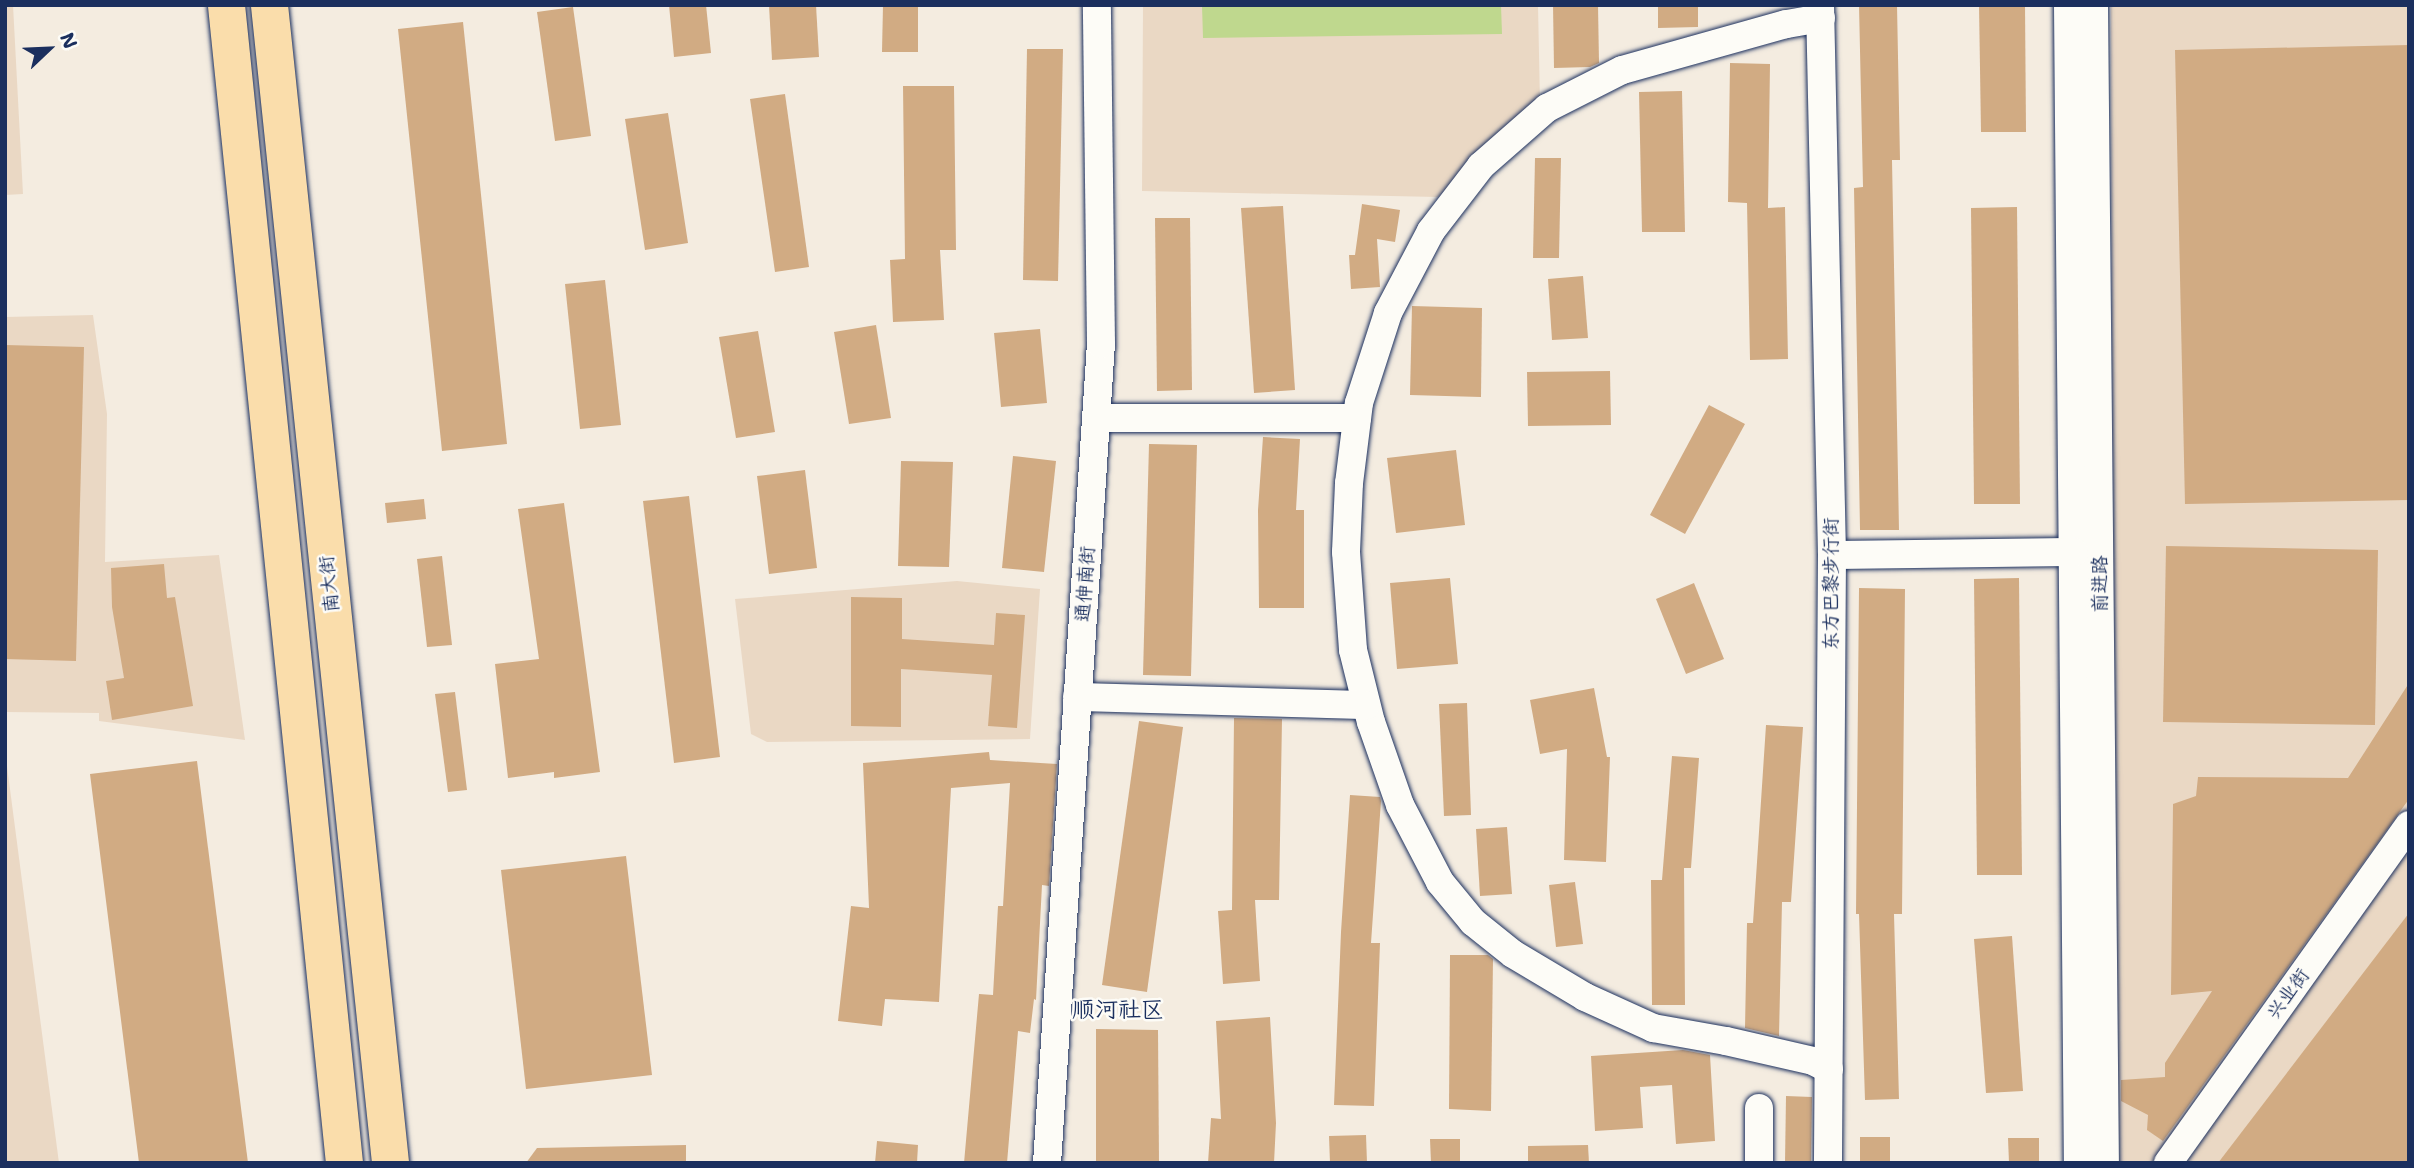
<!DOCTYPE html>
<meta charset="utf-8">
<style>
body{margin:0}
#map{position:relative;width:2414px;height:1168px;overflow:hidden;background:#f4ece0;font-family:"Shantell Sans","LXGW WenKai TC",sans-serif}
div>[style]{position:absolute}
.built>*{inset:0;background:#ead8c4}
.green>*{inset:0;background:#bfd88e}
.building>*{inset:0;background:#d1ab83}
.roads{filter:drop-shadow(0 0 2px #1b2f5e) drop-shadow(0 0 2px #1b2f5e)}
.minor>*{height:28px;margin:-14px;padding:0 14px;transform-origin:14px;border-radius:14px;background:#fdfcf7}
.major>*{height:37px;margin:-18.5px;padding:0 18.5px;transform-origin:18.5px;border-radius:18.5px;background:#faddab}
span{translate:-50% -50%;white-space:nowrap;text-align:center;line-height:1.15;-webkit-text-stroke:5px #fdfcf7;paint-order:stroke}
.street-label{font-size:19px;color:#1b2f5e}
.quarter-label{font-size:23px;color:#1b2f5e}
.frame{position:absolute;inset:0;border:7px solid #1b2f5e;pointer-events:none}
.north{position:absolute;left:14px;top:14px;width:70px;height:70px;-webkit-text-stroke:5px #fdfcf7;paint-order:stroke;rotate:67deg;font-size:19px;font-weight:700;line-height:28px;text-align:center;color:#1b2f5e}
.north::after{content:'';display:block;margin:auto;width:24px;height:32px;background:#1b2f5e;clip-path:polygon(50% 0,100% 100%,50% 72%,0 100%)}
</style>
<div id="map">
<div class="built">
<i style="clip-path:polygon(5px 5px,13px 5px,23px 194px,5px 195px)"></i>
<i style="clip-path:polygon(1143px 5px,1538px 5px,1540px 103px,1438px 197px,1142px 191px)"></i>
<i style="clip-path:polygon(2111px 5px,2409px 5px,2409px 1163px,2114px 1163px)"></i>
<i style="clip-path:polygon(93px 315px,107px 414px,105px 562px,219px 555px,245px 740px,99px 721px,99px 713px,5px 712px,5px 317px)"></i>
<i style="clip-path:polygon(957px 581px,1040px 589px,1030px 739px,767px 742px,751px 734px,735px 599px)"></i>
<i style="clip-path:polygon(5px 751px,59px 1163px,5px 1163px)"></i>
</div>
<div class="green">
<i style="clip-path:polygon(1202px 5px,1501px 5px,1502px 34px,1203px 38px)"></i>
</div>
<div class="building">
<i style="clip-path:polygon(669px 5px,706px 5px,711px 53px,674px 57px)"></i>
<i style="clip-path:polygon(769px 5px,816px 5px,819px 57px,772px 60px)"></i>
<i style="clip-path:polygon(883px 5px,918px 5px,918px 52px,882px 52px)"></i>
<i style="clip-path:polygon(1553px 5px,1598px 5px,1599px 63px,1590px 67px,1554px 68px)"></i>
<i style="clip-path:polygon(1658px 5px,1698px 5px,1698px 27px,1658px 28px)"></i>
<i style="clip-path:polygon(1859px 5px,1897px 5px,1900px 160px,1892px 160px,1899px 530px,1860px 530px,1854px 188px,1863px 187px)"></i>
<i style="clip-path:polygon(1979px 5px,2025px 5px,2026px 132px,1981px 132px)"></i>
<i style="clip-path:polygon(573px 7px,591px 136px,555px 141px,537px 12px)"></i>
<i style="clip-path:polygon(463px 22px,507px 444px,442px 451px,398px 29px)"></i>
<i style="clip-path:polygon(2409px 45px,2409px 500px,2185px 504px,2175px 50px)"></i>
<i style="clip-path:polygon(1027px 49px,1063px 49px,1058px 281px,1023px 280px)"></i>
<i style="clip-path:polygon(1730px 63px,1770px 64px,1768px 208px,1785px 207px,1788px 359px,1750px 360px,1747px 203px,1728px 202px)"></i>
<i style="clip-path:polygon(903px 86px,954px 86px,956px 250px,940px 250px,944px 320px,893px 322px,890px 260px,905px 259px)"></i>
<i style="clip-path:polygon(1682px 91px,1685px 232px,1642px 232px,1639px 92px)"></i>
<i style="clip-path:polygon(785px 94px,809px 267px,775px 272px,750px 99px)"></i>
<i style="clip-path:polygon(668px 113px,688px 243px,645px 250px,625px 119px)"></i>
<i style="clip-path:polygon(1535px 158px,1561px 158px,1559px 258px,1533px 258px)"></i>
<i style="clip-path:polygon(1362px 204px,1400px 210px,1395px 242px,1377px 239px,1380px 287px,1351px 289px,1349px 255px,1355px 255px)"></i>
<i style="clip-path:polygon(1283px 206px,1295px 390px,1254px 393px,1241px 208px)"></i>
<i style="clip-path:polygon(2017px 207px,2020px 504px,1974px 504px,1971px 208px)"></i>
<i style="clip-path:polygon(1155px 218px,1190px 218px,1192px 390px,1157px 391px)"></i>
<i style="clip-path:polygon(1583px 276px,1588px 338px,1552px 340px,1548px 279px)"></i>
<i style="clip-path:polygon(605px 280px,621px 425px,580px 429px,565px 284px)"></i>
<i style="clip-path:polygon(1412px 306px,1482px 308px,1481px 397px,1410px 395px)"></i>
<i style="clip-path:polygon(876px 325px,891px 418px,849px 424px,834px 332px)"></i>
<i style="clip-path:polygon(1040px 329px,1047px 403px,1001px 407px,994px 333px)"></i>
<i style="clip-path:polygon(758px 331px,775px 432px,736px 438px,719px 337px)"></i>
<i style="clip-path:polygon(5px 345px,84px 347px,76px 661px,5px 659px)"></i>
<i style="clip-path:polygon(1610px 371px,1611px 425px,1528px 426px,1527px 372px)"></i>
<i style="clip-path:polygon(1709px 405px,1745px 424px,1685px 534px,1650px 515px)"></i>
<i style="clip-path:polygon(1263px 437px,1300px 439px,1296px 510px,1304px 510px,1304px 608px,1259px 608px,1258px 510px)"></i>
<i style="clip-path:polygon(1149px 444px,1197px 445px,1191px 676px,1143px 675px)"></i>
<i style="clip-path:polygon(1456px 450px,1465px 525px,1396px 533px,1387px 458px)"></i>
<i style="clip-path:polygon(1013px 456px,1056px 461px,1044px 572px,1002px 568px)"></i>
<i style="clip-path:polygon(901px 461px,953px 462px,949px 567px,898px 566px)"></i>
<i style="clip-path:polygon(805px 470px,817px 568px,769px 574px,757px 476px)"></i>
<i style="clip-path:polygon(689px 496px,720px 757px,674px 763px,643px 501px)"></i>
<i style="clip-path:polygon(424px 499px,426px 519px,387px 523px,385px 503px)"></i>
<i style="clip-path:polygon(564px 503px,600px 772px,554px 778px,554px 772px,508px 778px,495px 664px,539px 659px,518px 509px)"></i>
<i style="clip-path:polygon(2166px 546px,2378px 550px,2375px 725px,2163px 722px)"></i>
<i style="clip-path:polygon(442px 556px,452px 645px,427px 647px,417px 559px)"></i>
<i style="clip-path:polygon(164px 564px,167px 598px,175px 597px,193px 706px,112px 720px,106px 681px,124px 678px,112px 607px,111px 568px)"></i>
<i style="clip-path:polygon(1450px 578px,1458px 664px,1397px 669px,1390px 583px)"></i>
<i style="clip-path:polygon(2019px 578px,2022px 875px,1977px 875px,1974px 579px)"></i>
<i style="clip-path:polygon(1694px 583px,1724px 659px,1686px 674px,1656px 599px)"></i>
<i style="clip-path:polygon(1859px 588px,1905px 589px,1902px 914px,1894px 914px,1899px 1099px,1865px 1100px,1859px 914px,1856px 914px)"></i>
<i style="clip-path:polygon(851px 597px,902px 598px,902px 639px,994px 645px,996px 613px,1025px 615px,1017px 728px,988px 726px,992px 675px,901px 669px,901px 727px,851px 726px)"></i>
<i style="clip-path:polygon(2409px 683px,2409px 799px,2163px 1141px,2147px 1130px,2148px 1115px,2121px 1101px,2121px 1080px,2165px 1077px,2165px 1063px,2212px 991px,2171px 995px,2173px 804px,2196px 796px,2198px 777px,2348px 778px)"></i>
<i style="clip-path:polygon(1594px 688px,1607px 757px,1610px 757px,1606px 862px,1564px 860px,1567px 749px,1540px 754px,1530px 700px)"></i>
<i style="clip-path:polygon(455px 692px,467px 790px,448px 792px,435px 694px)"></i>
<i style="clip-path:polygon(1467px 703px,1471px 815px,1444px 816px,1439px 704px)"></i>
<i style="clip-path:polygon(1234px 718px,1282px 719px,1279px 900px,1255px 900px,1260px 981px,1223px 984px,1218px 911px,1232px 910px)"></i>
<i style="clip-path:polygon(1139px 721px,1183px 727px,1147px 992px,1102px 985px)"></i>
<i style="clip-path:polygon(1766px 725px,1803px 727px,1791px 902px,1782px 902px,1779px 1036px,1745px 1028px,1747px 923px,1753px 923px)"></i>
<i style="clip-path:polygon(989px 752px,990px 760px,1057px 764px,1049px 886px,1042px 885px,1036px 1000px,1034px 999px,1030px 1033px,1018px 1031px,1007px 1163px,964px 1163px,979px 994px,993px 995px,998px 906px,1003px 906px,1010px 783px,951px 788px,939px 1002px,885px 999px,882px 1026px,838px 1021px,851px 906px,869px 908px,863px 763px)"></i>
<i style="clip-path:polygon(1672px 756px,1699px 758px,1691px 868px,1684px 868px,1685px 1005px,1652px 1005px,1651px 880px,1662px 880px)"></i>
<i style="clip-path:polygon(197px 761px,248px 1163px,139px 1163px,90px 774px)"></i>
<i style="clip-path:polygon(1350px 795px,1380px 797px,1381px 801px,1371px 943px,1380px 943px,1374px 1106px,1334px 1105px,1341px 932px)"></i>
<i style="clip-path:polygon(1507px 827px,1512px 894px,1480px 896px,1476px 829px)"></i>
<i style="clip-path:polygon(626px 856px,652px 1075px,526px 1089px,501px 870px)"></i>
<i style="clip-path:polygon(1575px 882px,1583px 944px,1556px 947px,1549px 885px)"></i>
<i style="clip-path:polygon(2409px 913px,2409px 1163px,2218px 1163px)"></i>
<i style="clip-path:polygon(2012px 936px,2023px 1091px,1986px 1093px,1974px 939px)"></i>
<i style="clip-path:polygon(1450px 955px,1488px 955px,1493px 959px,1491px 1111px,1449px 1109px)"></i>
<i style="clip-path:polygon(1270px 1017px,1276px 1123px,1274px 1163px,1208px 1163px,1211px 1118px,1221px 1119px,1216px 1021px)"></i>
<i style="clip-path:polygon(1096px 1029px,1158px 1030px,1159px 1163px,1096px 1163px)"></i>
<i style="clip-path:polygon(1683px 1050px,1710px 1055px,1715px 1141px,1676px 1144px,1672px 1085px,1640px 1087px,1643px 1128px,1595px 1131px,1591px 1056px)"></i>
<i style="clip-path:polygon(1786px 1096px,1812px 1097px,1811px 1163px,1785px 1163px)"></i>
<i style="clip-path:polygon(1366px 1135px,1367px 1163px,1330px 1163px,1329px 1136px)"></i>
<i style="clip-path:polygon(1860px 1137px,1890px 1137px,1890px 1163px,1860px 1163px)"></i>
<i style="clip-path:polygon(2008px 1138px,2039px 1138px,2039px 1163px,2009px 1163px)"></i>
<i style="clip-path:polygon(1430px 1139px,1460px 1139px,1460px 1163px,1431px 1163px)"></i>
<i style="clip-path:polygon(877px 1141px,918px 1145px,917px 1163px,875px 1163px)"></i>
<i style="clip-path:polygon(686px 1145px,686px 1163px,526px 1163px,537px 1148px)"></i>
<i style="clip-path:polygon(1588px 1145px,1589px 1163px,1528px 1163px,1528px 1146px)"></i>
</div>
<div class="roads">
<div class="minor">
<i style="left:1820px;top:5px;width:550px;rotate:88.75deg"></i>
<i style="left:1832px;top:555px;width:608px;rotate:90.38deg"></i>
<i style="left:2068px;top:5px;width:1158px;rotate:89.51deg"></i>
<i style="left:2094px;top:5px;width:1158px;rotate:89.46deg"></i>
<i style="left:1821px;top:18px;width:36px;rotate:170deg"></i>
<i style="left:1786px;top:24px;width:170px;rotate:164.3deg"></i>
<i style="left:1622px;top:70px;width:84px;rotate:153.1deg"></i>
<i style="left:1547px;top:108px;width:88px;rotate:138.7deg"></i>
<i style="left:1481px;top:166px;width:82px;rotate:127.6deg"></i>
<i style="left:1431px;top:231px;width:93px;rotate:117.7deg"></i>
<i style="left:1388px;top:313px;width:95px;rotate:107.9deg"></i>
<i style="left:1359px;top:403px;width:81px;rotate:97.1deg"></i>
<i style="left:1349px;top:483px;width:69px;rotate:92.5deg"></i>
<i style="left:1346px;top:552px;width:98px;rotate:85.9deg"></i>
<i style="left:1353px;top:650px;width:74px;rotate:76deg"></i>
<i style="left:1371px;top:722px;width:88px;rotate:70.7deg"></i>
<i style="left:1400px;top:805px;width:87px;rotate:62.5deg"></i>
<i style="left:1440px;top:882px;width:52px;rotate:50.5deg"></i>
<i style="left:1473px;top:922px;width:51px;rotate:38.7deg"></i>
<i style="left:1513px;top:954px;width:84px;rotate:30.8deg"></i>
<i style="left:1585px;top:997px;width:75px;rotate:24.5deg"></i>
<i style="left:1653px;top:1028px;width:74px;rotate:10.1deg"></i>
<i style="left:1726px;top:1041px;width:89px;rotate:12.9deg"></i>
<i style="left:1813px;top:1061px;width:18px;rotate:27deg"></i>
<i style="left:1096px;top:418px;width:261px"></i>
<i style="left:1832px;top:555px;width:242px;rotate:-0.7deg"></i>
<i style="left:1077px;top:697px;width:289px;rotate:1.6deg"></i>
<i style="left:1047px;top:1163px;width:821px;rotate:-86.23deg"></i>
<i style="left:1101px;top:344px;width:339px;rotate:-90.7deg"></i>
<i style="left:1759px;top:1163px;width:55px;rotate:-90deg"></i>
<i style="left:2168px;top:1163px;width:415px;rotate:-54.5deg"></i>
</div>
<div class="major">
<i style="left:226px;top:5px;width:1164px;rotate:84.18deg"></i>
<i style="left:269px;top:5px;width:1164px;rotate:84.03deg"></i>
</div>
</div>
<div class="street-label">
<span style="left:329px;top:584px;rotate:-96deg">南大街</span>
<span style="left:1085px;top:584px;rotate:-86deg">通伸南街</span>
<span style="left:1831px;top:584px;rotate:-90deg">东方巴黎步行街</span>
<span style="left:2100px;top:584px;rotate:-90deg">前进路</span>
<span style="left:2288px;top:994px;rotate:-54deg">兴业街</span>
</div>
<div class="quarter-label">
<span style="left:1118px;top:1009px">顺河社区</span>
</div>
<div class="frame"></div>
<div class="north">N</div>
</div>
